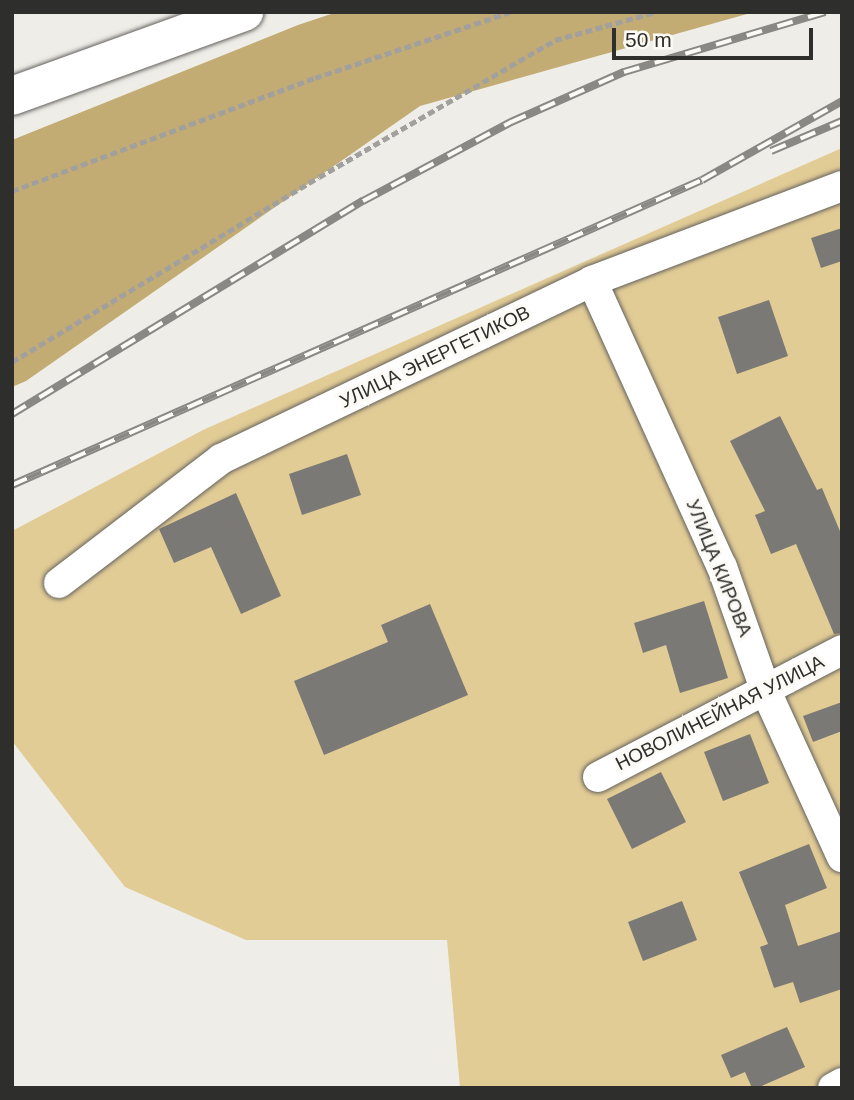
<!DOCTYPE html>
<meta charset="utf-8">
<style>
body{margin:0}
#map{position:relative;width:854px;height:1100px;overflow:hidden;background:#efede8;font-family:Arial,sans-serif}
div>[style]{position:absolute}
.green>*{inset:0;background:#e2cc96}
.forest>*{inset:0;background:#c2ac74}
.building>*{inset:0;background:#7b7975}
.path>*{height:4.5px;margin-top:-2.25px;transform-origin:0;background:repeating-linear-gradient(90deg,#a2a09d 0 7px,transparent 0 10.5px)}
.roads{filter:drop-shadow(0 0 2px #64625e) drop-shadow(0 0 2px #64625e)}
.minor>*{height:30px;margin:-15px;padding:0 15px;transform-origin:15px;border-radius:15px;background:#fff}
.secondary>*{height:38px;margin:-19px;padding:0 19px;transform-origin:19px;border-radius:19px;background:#fff}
.rail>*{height:8px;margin-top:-4px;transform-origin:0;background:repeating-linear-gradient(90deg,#fcfaf5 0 16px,#898884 0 32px);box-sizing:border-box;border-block:2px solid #898884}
span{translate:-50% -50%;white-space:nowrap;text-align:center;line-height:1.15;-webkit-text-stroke:6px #fcfaf5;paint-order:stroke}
.street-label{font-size:19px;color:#2e2e2c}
.frame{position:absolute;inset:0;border:14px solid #2e2e2c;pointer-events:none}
.scale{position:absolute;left:612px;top:28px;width:201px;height:32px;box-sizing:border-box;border:4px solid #2e2e2c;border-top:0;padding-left:9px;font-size:21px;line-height:24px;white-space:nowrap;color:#2e2e2c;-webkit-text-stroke:5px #fcfaf5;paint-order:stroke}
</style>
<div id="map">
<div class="green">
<i style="clip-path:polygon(842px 148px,842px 1088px,460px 1088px,447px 940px,246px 940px,125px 887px,12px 741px,12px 531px,203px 430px)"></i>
</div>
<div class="forest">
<i style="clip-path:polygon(337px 12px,754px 12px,420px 106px,26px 381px,12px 387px,12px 140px,298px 25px)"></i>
</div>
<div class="building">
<i style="clip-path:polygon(842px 228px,842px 261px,821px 268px,811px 238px)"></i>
<i style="clip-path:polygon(769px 300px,788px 356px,737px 374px,718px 317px)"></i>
<i style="clip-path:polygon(780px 416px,817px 490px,822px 488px,842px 536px,842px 633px,834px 634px,796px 544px,771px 554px,755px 515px,765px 511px,730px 441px)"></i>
<i style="clip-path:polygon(347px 454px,361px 495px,302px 515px,289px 474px)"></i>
<i style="clip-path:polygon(236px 493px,281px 596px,241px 614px,211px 547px,174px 563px,159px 529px)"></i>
<i style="clip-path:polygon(704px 601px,728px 678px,680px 693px,666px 645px,643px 653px,634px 623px)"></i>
<i style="clip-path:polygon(430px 604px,468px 695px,324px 755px,294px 681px,388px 642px,381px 625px)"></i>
<i style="clip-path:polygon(842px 702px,842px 731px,813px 742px,803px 716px)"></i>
<i style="clip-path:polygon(750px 734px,769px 783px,723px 801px,704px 752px)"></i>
<i style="clip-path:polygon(661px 772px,686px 822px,632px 849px,607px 799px)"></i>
<i style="clip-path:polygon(809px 844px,827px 888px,785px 905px,798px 946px,842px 931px,842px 989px,800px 1003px,793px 982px,774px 988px,760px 947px,768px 944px,739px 872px)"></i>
<i style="clip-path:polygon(682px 901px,697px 940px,643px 961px,628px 922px)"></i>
<i style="clip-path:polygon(787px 1027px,805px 1067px,757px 1088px,752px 1088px,745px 1072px,731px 1078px,721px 1055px)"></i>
</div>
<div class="path">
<i style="left:12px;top:191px;width:323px;rotate:-20.5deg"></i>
<i style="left:315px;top:78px;width:206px;rotate:-18.7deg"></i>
<i style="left:12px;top:362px;width:358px;rotate:-31.1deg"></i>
<i style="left:319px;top:177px;width:273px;rotate:-30.1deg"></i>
<i style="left:555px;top:40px;width:104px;rotate:-15.6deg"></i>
</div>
<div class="roads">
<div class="minor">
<i style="left:592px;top:281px;width:314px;rotate:65.6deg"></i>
<i style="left:722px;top:567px;width:129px;rotate:70.6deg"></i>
<i style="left:765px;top:689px;width:185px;rotate:65.4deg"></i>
<i style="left:59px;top:583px;width:204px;rotate:-37.4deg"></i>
<i style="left:221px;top:459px;width:411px;rotate:-25.6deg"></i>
<i style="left:592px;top:281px;width:267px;rotate:-20.8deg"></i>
<i style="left:598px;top:777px;width:275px;rotate:-27.5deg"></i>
<i style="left:833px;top:1088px;width:10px;rotate:-29deg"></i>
</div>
<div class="secondary">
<i style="left:12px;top:96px;width:247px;rotate:-19.9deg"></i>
</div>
</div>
<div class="rail">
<i style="left:771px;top:151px;width:77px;rotate:-22.9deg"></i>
<i style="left:12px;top:414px;width:411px;rotate:-31.3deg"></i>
<i style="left:363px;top:201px;width:168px;rotate:-28.1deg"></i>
<i style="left:511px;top:122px;width:124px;rotate:-23.9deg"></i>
<i style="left:624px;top:72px;width:210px;rotate:-16.6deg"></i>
<i style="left:12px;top:485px;width:754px;rotate:-23.85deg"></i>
<i style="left:702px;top:180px;width:161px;rotate:-29.4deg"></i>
</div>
<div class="street-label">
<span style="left:435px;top:357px;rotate:-26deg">УЛИЦА ЭНЕРГЕТИКОВ</span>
<span style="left:719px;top:568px;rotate:68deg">УЛИЦА КИРОВА</span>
<span style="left:720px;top:713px;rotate:-27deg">НОВОЛИНЕЙНАЯ УЛИЦА</span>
</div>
<div class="frame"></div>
<div class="scale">50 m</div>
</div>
